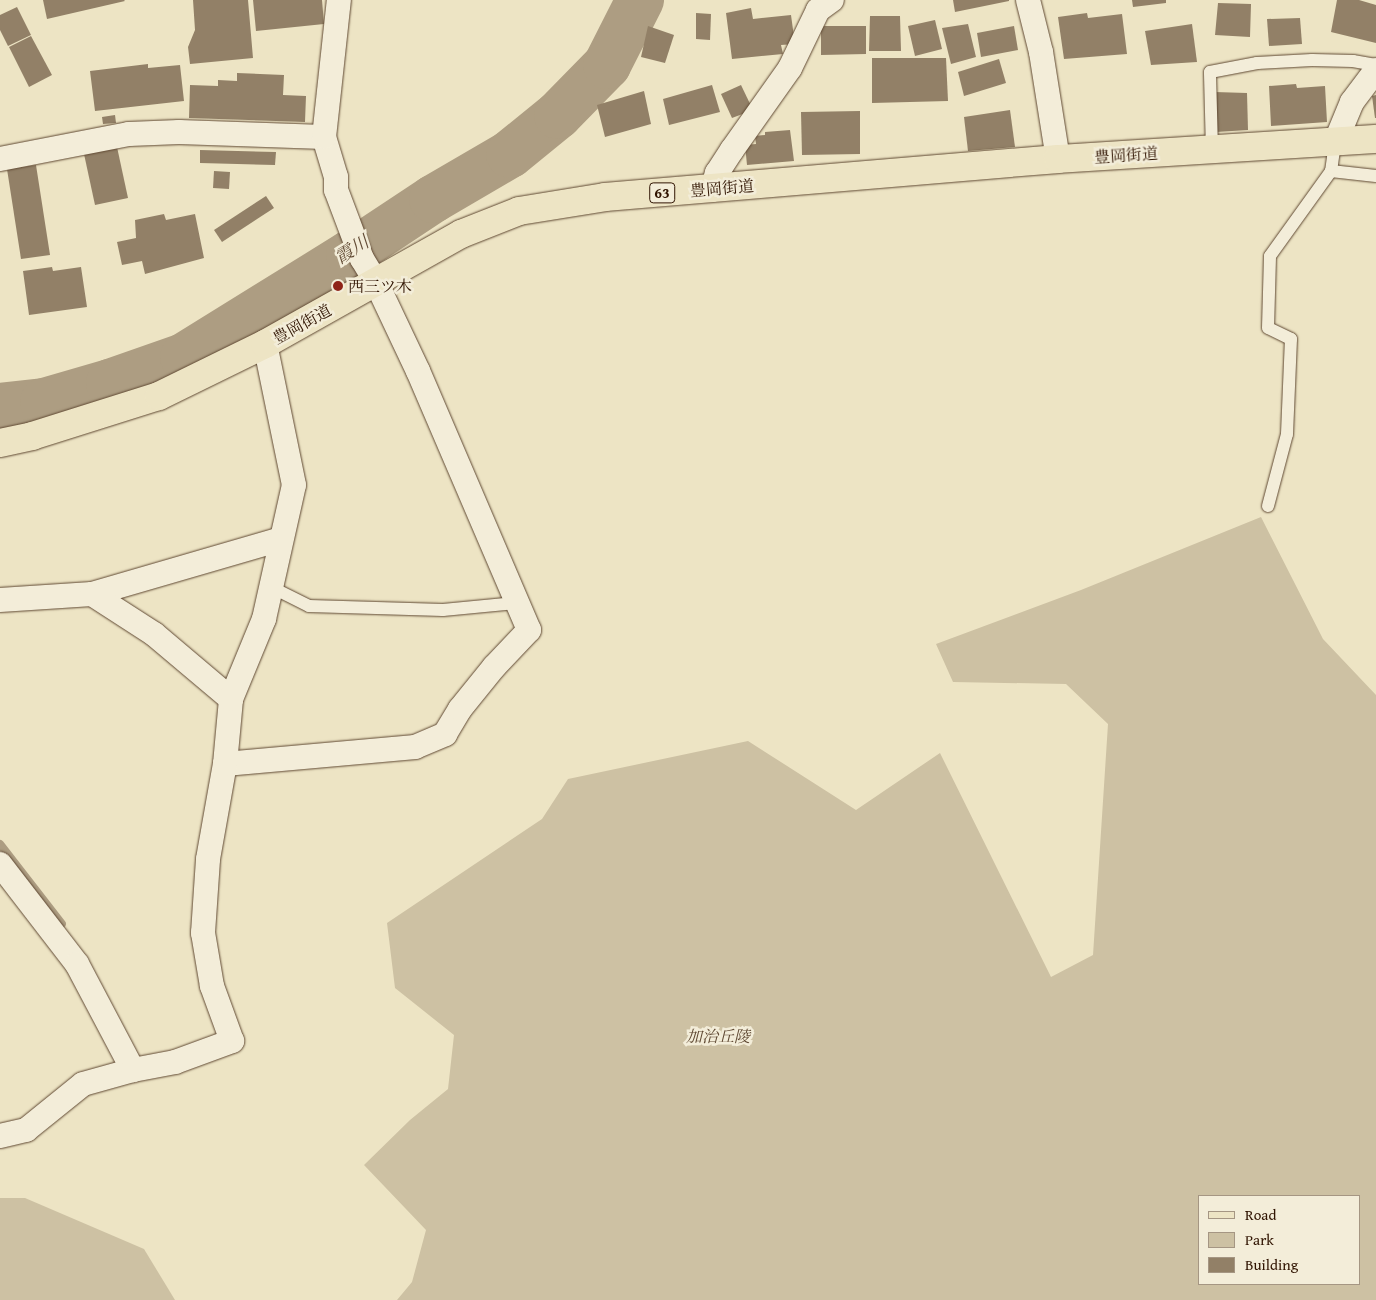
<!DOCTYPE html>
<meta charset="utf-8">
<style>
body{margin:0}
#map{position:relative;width:1376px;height:1300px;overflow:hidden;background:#ede4c4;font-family:"Gentium Book Plus","Noto Serif JP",serif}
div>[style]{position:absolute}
.green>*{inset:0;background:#cdc1a3}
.stream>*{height:8px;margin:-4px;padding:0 4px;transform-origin:4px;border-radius:4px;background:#ad9d82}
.river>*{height:48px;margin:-24px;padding:0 24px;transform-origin:24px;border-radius:24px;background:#ad9d82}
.building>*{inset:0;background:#928067}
.roads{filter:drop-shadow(0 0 1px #5f4832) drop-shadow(0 0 1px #5f4832)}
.lane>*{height:12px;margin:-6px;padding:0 6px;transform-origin:6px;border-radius:6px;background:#f3edd9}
.street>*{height:24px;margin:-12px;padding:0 12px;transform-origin:12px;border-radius:12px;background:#f3edd9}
.primary>*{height:28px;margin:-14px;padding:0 14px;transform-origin:14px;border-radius:14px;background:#ede4c4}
.dots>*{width:14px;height:14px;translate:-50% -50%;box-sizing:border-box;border:2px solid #f3edd9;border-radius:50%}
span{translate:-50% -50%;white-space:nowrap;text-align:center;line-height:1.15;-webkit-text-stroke:5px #f3edd9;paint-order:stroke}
.shield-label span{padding:1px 4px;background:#f3edd9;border:1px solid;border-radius:4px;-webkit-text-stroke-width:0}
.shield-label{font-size:15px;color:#301402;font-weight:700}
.street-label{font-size:16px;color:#301402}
.poi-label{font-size:16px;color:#301402}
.left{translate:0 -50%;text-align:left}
.park-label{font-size:16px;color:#5f4832;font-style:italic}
.water-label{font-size:18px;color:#624b35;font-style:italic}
.legend{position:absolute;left:1198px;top:1195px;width:162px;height:90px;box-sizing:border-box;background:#f3edd9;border:1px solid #a59683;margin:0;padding:6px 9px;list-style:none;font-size:15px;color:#301402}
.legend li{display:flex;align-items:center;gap:10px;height:25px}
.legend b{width:25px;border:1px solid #a59683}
</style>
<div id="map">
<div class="green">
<i style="clip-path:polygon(evenodd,1261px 517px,1323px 639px,1376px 695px,1376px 1300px,397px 1300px,412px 1282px,426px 1230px,364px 1165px,410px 1120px,448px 1089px,454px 1035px,395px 988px,387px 923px,542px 819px,568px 779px,748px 741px,856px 810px,940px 753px,1051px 977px,1093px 955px,1108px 724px,1066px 684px,953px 682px,936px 644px,1081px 590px,1261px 517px,1360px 1196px,1360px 1284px,1200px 1284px,1200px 1196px,1360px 1196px)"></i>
<i style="clip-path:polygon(0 1198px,25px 1198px,144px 1249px,175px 1300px,0 1300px)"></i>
</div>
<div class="stream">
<i style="left:0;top:844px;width:101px;rotate:52.2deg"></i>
</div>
<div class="river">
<i style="left:0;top:407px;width:44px;rotate:-6.5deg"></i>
<i style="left:44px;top:402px;width:69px;rotate:-16.1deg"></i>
<i style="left:110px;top:383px;width:78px;rotate:-19.4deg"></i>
<i style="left:184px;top:357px;width:195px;rotate:-31.8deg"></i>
<i style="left:350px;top:254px;width:100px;rotate:-33.5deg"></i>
<i style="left:433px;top:199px;width:89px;rotate:-30.3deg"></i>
<i style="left:510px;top:154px;width:62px;rotate:-39.1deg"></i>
<i style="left:558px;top:115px;width:70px;rotate:-45.6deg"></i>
<i style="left:607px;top:65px;width:73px;rotate:-63.1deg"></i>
</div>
<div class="building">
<i style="clip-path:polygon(43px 0,124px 0,125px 1px,47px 19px)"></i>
<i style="clip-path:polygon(193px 0,248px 0,253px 58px,190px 64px,188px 47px,195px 30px)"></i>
<i style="clip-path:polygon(253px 0,322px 0,324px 24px,256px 31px)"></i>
<i style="clip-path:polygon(953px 0,1009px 0,1009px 1px,955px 12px)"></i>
<i style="clip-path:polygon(1132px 0,1166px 0,1166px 3px,1133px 7px)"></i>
<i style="clip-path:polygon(1337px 0,1359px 0,1376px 5px,1376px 43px,1331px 32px)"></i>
<i style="clip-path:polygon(1218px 3px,1251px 4px,1250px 37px,1215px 35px)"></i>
<i style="clip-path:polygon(17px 7px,31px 35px,8px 46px,0 30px,0 15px)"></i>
<i style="clip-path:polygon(751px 8px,753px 19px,791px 15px,795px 44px,781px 45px,783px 54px,732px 59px,726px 13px)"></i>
<i style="clip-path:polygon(696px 13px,711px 14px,710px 40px,696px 39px)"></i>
<i style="clip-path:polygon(1087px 13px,1088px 18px,1122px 14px,1127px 54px,1064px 59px,1058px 17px)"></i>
<i style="clip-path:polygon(870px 16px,900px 16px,901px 51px,869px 51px)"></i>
<i style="clip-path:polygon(1300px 18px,1302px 44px,1269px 46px,1267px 19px)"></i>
<i style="clip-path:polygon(935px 20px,942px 49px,915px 56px,908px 26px)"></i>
<i style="clip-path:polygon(968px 24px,976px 57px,951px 64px,942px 28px)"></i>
<i style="clip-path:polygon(1192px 24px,1197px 62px,1151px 65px,1145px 31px)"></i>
<i style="clip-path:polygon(648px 26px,674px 35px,665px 63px,641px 57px)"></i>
<i style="clip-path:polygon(821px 26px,866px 26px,866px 54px,821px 55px)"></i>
<i style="clip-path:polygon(1014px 26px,1018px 50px,981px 57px,977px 33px)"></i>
<i style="clip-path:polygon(31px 36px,52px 75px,29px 87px,9px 47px)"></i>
<i style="clip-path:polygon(872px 58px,946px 58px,948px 101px,872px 103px)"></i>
<i style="clip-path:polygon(999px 59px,1006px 83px,964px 96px,958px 72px)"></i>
<i style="clip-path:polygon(148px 64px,148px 68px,180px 65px,184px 101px,95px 111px,90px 71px)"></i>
<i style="clip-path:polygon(237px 73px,284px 75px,283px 95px,306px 96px,305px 122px,189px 118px,190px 85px,218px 86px,218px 80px,237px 81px)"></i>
<i style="clip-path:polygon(1296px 84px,1297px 88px,1325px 86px,1327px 122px,1271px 126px,1269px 86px)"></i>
<i style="clip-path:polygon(712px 85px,720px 112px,669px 125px,663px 99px)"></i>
<i style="clip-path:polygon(741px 85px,753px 110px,732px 118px,721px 94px)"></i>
<i style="clip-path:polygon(644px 91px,651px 124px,605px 137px,597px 105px)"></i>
<i style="clip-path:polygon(1215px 92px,1247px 93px,1248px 130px,1216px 132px)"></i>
<i style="clip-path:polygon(1376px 95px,1376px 118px,1375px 118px,1372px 96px)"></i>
<i style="clip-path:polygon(1010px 110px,1015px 147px,968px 151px,964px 117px)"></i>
<i style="clip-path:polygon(860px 111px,860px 154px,802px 155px,801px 112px)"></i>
<i style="clip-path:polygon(115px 115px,116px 123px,103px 124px,102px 117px)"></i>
<i style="clip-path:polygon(790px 130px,794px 161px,747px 165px,745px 145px,756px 144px,755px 136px,765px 135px,765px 132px)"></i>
<i style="clip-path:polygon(117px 147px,128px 198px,95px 205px,84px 154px)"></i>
<i style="clip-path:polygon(200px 150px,276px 152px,275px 165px,200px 163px)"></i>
<i style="clip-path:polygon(36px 165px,50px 255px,21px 259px,7px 169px)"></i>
<i style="clip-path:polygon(214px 171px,230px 172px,229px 189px,213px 188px)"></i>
<i style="clip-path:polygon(266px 196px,274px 208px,222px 242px,214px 230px)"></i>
<i style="clip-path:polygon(164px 214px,166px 220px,195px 214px,204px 258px,145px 274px,142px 261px,122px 265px,117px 242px,136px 238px,135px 220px)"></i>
<i style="clip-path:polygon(52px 267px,53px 271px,81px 267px,87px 307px,29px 315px,23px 271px)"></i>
</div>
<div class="roads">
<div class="lane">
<i style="left:1335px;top:143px;width:28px;rotate:98deg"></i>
<i style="left:1331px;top:171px;width:45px;rotate:6.3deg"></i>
<i style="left:1212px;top:150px;width:78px;rotate:-91.5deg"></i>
<i style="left:1210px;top:72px;width:48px;rotate:-10.8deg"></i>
<i style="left:1257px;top:63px;width:55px;rotate:-3.1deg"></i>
<i style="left:1312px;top:60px;width:41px;rotate:1.4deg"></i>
<i style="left:1353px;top:61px;width:23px;rotate:10deg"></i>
<i style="left:1268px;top:506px;width:74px;rotate:-75.2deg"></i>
<i style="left:1287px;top:434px;width:95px;rotate:-87.6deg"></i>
<i style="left:1291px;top:339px;width:25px;rotate:-154deg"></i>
<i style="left:1268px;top:328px;width:72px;rotate:-88.4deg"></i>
<i style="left:1270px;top:256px;width:105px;rotate:-54.3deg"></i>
<i style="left:273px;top:588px;width:40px;rotate:26.6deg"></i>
<i style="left:309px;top:606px;width:134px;rotate:1.7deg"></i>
<i style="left:443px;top:610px;width:73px;rotate:-5.5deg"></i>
</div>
<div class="street">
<i style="left:1028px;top:0;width:54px;rotate:76deg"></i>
<i style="left:1041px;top:52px;width:108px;rotate:81deg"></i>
<i style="left:1335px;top:143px;width:44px;rotate:-67.5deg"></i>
<i style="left:1352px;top:102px;width:40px;rotate:-53deg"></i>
<i style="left:0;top:159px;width:131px;rotate:-11deg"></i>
<i style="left:129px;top:134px;width:50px;rotate:-2.3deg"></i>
<i style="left:179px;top:132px;width:145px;rotate:2deg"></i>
<i style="left:712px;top:190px;width:18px;rotate:-74deg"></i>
<i style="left:717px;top:173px;width:27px;rotate:-57deg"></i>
<i style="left:732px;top:150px;width:100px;rotate:-54.7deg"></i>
<i style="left:790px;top:68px;width:64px;rotate:-64.2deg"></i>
<i style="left:818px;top:10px;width:17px;rotate:-36deg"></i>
<i style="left:92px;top:594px;width:197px;rotate:-16.2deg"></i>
<i style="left:0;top:600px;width:92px;rotate:-3.7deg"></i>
<i style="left:92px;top:594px;width:74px;rotate:32.8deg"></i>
<i style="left:154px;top:634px;width:101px;rotate:40.2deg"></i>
<i style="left:225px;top:764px;width:191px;rotate:-5.1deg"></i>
<i style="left:415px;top:747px;width:33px;rotate:-23deg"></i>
<i style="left:445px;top:734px;width:29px;rotate:-59deg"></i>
<i style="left:460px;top:709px;width:54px;rotate:-51deg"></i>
<i style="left:494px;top:667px;width:51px;rotate:-46.6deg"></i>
<i style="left:529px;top:630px;width:282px;rotate:-113.2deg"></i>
<i style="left:418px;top:371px;width:98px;rotate:-115.3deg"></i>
<i style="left:376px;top:282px;width:27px;rotate:-121deg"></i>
<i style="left:362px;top:259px;width:74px;rotate:-110.6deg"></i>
<i style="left:336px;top:190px;width:13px;rotate:-90deg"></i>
<i style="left:336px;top:177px;width:42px;rotate:-106.7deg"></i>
<i style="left:324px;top:137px;width:138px;rotate:-83.8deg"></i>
<i style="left:0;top:864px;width:126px;rotate:52.4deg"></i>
<i style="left:77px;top:964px;width:120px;rotate:62.2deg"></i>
<i style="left:0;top:1136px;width:27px;rotate:-13deg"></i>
<i style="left:26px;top:1130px;width:73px;rotate:-38.9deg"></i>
<i style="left:83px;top:1084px;width:52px;rotate:-15.6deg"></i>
<i style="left:133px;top:1070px;width:43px;rotate:-10.8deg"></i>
<i style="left:175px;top:1062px;width:61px;rotate:-20.2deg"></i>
<i style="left:232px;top:1041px;width:59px;rotate:-110deg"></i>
<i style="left:212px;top:986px;width:54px;rotate:-99.6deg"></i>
<i style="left:203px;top:933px;width:74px;rotate:-86.1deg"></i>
<i style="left:208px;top:859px;width:97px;rotate:-79.9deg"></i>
<i style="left:225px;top:764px;width:65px;rotate:-84.7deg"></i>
<i style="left:231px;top:699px;width:87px;rotate:-67.6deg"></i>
<i style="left:264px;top:619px;width:137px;rotate:-77.4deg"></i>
<i style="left:294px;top:485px;width:144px;rotate:-101.6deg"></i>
</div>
<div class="primary">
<i style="left:0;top:443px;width:33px;rotate:-12deg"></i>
<i style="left:32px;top:436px;width:133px;rotate:-17.5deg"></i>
<i style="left:159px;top:396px;width:118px;rotate:-26.1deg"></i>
<i style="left:265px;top:344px;width:225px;rotate:-29.3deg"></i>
<i style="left:461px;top:234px;width:62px;rotate:-21.6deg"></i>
<i style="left:519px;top:211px;width:87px;rotate:-9.2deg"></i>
<i style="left:605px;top:197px;width:455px;rotate:-4.8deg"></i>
<i style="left:1058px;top:159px;width:319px;rotate:-3.6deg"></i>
</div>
</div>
<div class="dots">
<i style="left:338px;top:286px;background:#8f2418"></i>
</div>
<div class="shield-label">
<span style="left:662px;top:193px">63</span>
</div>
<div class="street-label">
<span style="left:1126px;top:155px;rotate:-4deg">豊岡街道</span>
<span style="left:722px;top:188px;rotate:-5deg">豊岡街道</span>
<span style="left:302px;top:324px;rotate:-29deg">豊岡街道</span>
</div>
<div class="poi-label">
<span class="left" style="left:348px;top:286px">西三ツ木</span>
</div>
<div class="park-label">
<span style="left:718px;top:1036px">加治丘陵</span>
</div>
<div class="water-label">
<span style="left:352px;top:250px;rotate:-32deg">霞川</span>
</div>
<ul class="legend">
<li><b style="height:6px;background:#ede4c4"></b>Road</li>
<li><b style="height:14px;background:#cdc1a3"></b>Park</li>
<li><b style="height:14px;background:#928067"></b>Building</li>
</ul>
</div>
